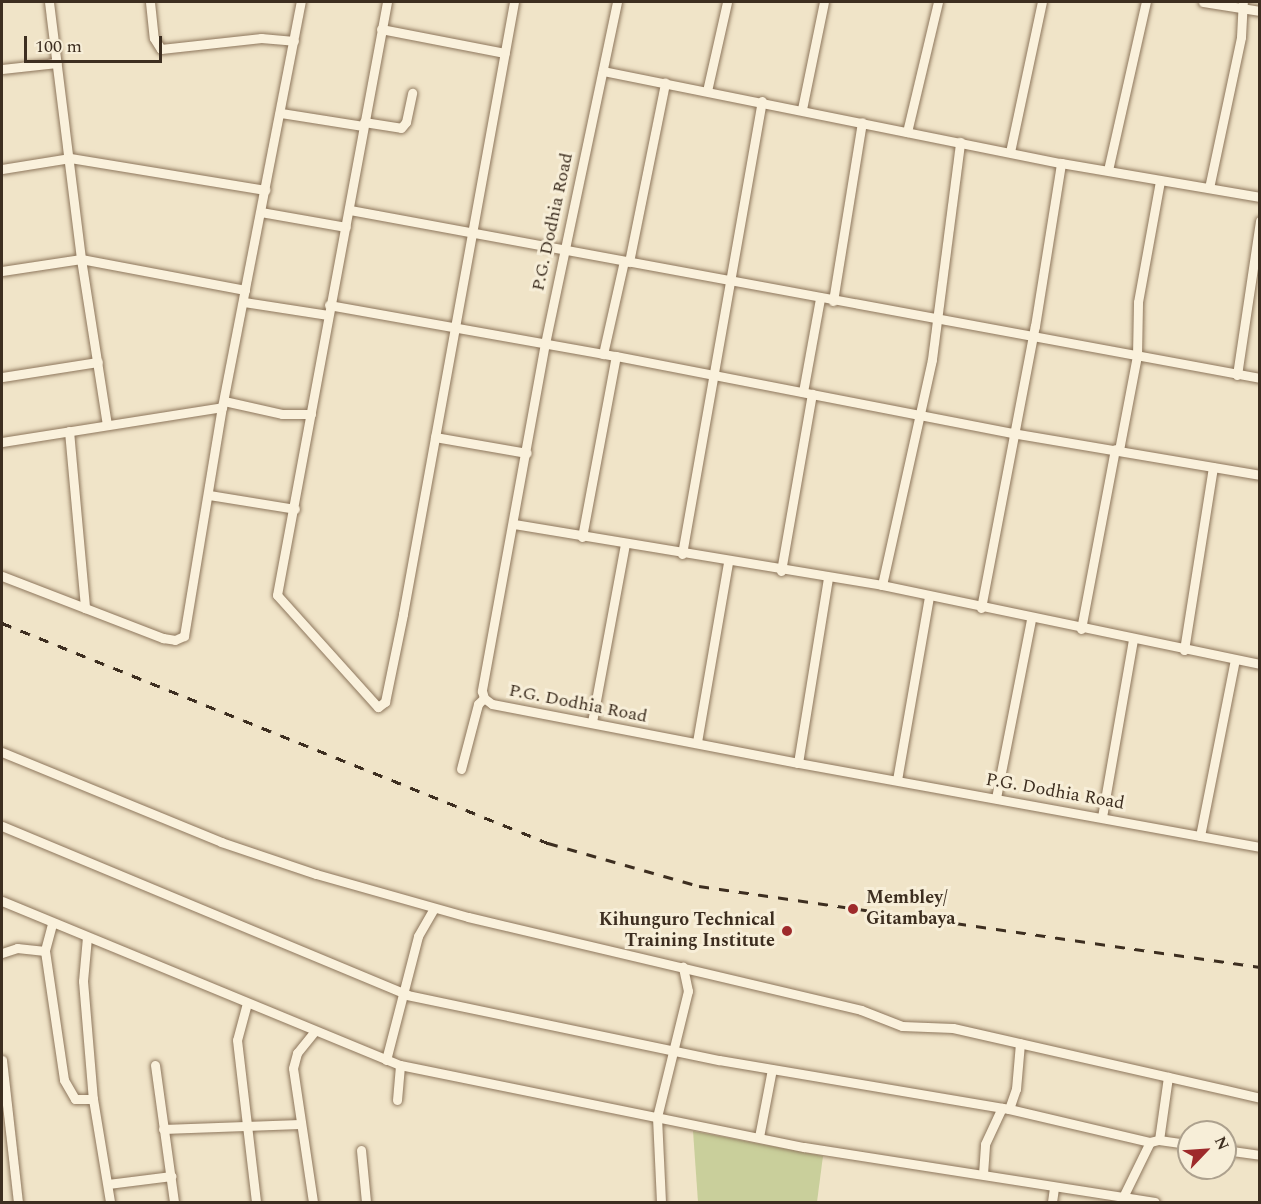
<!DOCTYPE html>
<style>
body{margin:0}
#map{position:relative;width:1261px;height:1204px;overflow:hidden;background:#f0e4c8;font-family:Spectral,serif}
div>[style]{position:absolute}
.green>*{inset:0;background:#c9cf9b}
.roads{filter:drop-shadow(0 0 2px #8d765c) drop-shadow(0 0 2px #8d765c)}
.minor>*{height:9px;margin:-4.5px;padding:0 4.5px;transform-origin:4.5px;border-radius:4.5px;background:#faf1dc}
.rail>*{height:3px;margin-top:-1.5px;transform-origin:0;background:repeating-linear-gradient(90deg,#3d2e20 0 10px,transparent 0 20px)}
.dots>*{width:16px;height:16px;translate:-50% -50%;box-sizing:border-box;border:3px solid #f7eed8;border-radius:50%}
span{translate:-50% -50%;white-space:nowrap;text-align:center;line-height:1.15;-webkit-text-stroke:6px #f7eed8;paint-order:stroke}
.street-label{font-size:18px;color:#3d2e20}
.poi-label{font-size:18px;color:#3d2e20;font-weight:700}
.left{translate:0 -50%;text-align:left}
.right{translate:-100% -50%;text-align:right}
.frame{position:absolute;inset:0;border:3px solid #3d2e20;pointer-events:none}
.north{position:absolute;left:1177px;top:1120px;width:60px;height:60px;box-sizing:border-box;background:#f7eed8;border:2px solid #ada18e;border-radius:50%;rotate:65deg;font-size:16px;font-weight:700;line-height:24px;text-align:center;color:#3d2e20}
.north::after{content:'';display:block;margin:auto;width:21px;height:27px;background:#9e2a2b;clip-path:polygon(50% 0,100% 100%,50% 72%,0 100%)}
.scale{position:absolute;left:24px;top:36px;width:138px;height:27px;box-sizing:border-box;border:3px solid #3d2e20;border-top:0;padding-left:8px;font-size:18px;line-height:21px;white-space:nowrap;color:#3d2e20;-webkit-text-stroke:4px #f7eed8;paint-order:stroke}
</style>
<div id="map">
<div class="green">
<i style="clip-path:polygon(693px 1131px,823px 1156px,817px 1202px,698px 1202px)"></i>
</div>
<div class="roads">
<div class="minor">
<i style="left:49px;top:2px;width:259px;rotate:82.9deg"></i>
<i style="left:81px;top:259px;width:168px;rotate:81.1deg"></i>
<i style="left:150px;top:2px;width:36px;rotate:84deg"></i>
<i style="left:154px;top:38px;width:13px;rotate:58deg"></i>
<i style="left:161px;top:49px;width:101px;rotate:-6.3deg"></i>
<i style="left:261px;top:38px;width:33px;rotate:5deg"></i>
<i style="left:387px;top:2px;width:603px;rotate:100.51deg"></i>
<i style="left:277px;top:595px;width:151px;rotate:48deg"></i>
<i style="left:378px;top:707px;width:9px;rotate:-36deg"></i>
<i style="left:385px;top:702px;width:90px;rotate:-78.4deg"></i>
<i style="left:403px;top:614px;width:622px;rotate:-79.72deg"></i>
<i style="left:617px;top:2px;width:349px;rotate:101.9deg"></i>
<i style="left:545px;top:343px;width:354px;rotate:100.3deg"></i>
<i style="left:482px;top:691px;width:7px;rotate:74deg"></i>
<i style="left:484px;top:698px;width:10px;rotate:37deg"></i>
<i style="left:492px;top:704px;width:312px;rotate:10.9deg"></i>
<i style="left:798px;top:763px;width:470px;rotate:10.3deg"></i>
<i style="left:1203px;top:2px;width:58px;rotate:9deg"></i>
<i style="left:381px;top:29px;width:126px;rotate:11deg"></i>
<i style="left:2px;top:69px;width:55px;rotate:-6.2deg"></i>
<i style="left:603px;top:71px;width:467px;rotate:11.4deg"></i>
<i style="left:1061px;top:163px;width:202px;rotate:9.7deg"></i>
<i style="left:707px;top:91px;width:91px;rotate:-77.3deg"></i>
<i style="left:802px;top:109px;width:109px;rotate:-78.4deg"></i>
<i style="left:281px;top:113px;width:83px;rotate:9deg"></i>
<i style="left:364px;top:122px;width:37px;rotate:9deg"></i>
<i style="left:401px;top:128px;width:8px;rotate:-50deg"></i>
<i style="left:406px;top:122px;width:30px;rotate:-78deg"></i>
<i style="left:907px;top:132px;width:134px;rotate:-76.6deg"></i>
<i style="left:1010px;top:152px;width:153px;rotate:-78deg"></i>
<i style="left:2px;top:169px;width:69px;rotate:-9.2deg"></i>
<i style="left:70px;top:158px;width:198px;rotate:9.3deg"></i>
<i style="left:1108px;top:170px;width:172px;rotate:-77.3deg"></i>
<i style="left:1209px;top:188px;width:154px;rotate:-78deg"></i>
<i style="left:1241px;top:37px;width:35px;rotate:-87deg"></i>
<i style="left:350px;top:210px;width:925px;rotate:10.46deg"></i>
<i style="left:261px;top:212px;width:86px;rotate:10deg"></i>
<i style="left:629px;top:262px;width:183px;rotate:-78.6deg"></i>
<i style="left:2px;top:271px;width:80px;rotate:-8.6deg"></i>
<i style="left:81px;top:259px;width:167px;rotate:10.7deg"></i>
<i style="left:833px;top:301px;width:181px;rotate:-80.8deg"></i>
<i style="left:244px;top:302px;width:85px;rotate:8.8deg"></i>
<i style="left:329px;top:305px;width:291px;rotate:10.1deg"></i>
<i style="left:616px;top:356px;width:403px;rotate:11deg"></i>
<i style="left:1012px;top:433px;width:252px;rotate:9.6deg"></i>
<i style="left:603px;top:354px;width:95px;rotate:-77.3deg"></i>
<i style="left:1237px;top:375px;width:156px;rotate:-81.5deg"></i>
<i style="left:2px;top:377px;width:97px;rotate:-8.9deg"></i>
<i style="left:803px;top:392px;width:96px;rotate:-79.7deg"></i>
<i style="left:224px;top:401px;width:59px;rotate:12.6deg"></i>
<i style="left:282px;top:414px;width:29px"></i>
<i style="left:69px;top:431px;width:178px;rotate:84.8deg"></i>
<i style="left:435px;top:437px;width:93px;rotate:9.9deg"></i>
<i style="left:2px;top:442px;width:223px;rotate:-9deg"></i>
<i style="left:1119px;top:450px;width:96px;rotate:-79.2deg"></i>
<i style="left:1137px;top:356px;width:54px;rotate:-88.9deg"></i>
<i style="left:1138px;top:302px;width:123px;rotate:-79.7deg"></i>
<i style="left:209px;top:495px;width:87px;rotate:9.2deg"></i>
<i style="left:514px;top:524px;width:373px;rotate:9.4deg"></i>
<i style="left:882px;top:585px;width:386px;rotate:11.8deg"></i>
<i style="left:582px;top:537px;width:184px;rotate:-79.4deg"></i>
<i style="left:682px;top:554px;width:460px;rotate:-80deg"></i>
<i style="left:781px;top:571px;width:180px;rotate:-80.1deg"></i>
<i style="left:2px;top:576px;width:173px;rotate:21.1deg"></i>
<i style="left:163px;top:638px;width:12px;rotate:9deg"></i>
<i style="left:175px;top:640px;width:10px;rotate:-24deg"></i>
<i style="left:184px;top:636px;width:232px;rotate:-80.6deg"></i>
<i style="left:222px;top:407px;width:413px;rotate:-79deg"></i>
<i style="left:882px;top:585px;width:231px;rotate:-77.5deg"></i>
<i style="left:932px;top:359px;width:219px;rotate:-82.6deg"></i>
<i style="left:981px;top:608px;width:287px;rotate:-79.2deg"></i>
<i style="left:1035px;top:326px;width:165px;rotate:-80.9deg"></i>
<i style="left:1081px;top:629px;width:183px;rotate:-79.3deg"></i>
<i style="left:1184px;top:650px;width:185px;rotate:-81deg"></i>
<i style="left:592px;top:722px;width:181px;rotate:-79.5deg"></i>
<i style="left:697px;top:742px;width:183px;rotate:-80.2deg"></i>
<i style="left:2px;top:752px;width:237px;rotate:22.3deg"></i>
<i style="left:221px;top:842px;width:100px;rotate:18.6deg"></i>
<i style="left:316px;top:874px;width:158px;rotate:15.8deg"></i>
<i style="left:468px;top:917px;width:404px;rotate:13.3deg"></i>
<i style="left:861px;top:1010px;width:44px;rotate:21.3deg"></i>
<i style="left:902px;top:1026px;width:51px;rotate:2.2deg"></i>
<i style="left:953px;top:1028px;width:315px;rotate:12.8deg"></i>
<i style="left:798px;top:763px;width:187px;rotate:-80.8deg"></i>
<i style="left:461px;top:769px;width:67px;rotate:-75.3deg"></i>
<i style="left:478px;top:704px;width:8px;rotate:-45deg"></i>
<i style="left:897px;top:780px;width:187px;rotate:-80.1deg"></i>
<i style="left:996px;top:798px;width:182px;rotate:-78.9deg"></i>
<i style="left:1102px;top:817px;width:181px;rotate:-80.1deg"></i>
<i style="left:2px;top:826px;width:439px;rotate:22.6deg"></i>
<i style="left:407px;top:995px;width:319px;rotate:11.8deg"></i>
<i style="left:719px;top:1060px;width:294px;rotate:9.6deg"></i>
<i style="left:1009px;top:1109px;width:145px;rotate:13.2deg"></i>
<i style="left:1150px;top:1142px;width:9px;rotate:-13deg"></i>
<i style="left:1159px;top:1140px;width:30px;rotate:8deg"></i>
<i style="left:1200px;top:836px;width:179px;rotate:-78.8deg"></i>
<i style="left:2px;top:901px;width:430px;rotate:22.4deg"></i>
<i style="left:400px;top:1065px;width:412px;rotate:11.5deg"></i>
<i style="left:804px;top:1147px;width:355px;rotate:8.9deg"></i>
<i style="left:52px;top:924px;width:28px;rotate:105deg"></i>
<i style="left:45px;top:951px;width:130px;rotate:81.6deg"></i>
<i style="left:64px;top:1080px;width:22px;rotate:60deg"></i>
<i style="left:75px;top:1099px;width:18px"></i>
<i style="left:93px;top:1099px;width:104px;rotate:80.6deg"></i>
<i style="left:87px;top:937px;width:44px;rotate:95.2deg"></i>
<i style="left:83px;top:981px;width:118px;rotate:85.2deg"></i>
<i style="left:2px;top:953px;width:16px;rotate:-18deg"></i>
<i style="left:17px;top:948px;width:28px;rotate:6deg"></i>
<i style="left:247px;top:1003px;width:38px;rotate:105deg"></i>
<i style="left:237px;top:1040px;width:163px;rotate:83.3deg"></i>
<i style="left:2px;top:1060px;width:143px;rotate:83.6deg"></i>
<i style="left:386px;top:1060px;width:128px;rotate:-75.5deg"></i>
<i style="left:418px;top:936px;width:32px;rotate:-60deg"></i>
<i style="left:155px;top:1065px;width:138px;rotate:82.1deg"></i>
<i style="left:397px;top:1100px;width:35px;rotate:-85deg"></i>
<i style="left:1009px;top:1109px;width:21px;rotate:-71deg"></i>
<i style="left:1016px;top:1089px;width:46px;rotate:-85deg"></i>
<i style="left:163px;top:1129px;width:137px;rotate:-2.1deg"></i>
<i style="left:759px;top:1137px;width:69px;rotate:-79.2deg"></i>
<i style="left:1159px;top:1140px;width:64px;rotate:-81.9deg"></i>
<i style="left:361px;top:1150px;width:52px;rotate:84.5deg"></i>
<i style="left:1225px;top:1150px;width:35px;rotate:8deg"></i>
<i style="left:983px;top:1174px;width:30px;rotate:-86deg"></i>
<i style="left:985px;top:1144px;width:40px;rotate:-65deg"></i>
<i style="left:108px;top:1184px;width:64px;rotate:-7.2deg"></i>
<i style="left:1123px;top:1197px;width:61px;rotate:-63.9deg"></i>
<i style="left:313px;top:1202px;width:135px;rotate:-98.5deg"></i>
<i style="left:293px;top:1068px;width:16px;rotate:-75deg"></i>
<i style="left:297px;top:1053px;width:28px;rotate:-51deg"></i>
<i style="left:661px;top:1202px;width:85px;rotate:-92.7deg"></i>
<i style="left:657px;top:1117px;width:130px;rotate:-76.2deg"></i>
<i style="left:688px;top:991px;width:25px;rotate:-102deg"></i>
<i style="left:1052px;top:1202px;width:15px;rotate:-82deg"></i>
</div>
</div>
<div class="rail">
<i style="left:2px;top:623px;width:589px;rotate:21.95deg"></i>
<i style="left:548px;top:843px;width:157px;rotate:15.9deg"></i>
<i style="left:699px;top:886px;width:567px;rotate:8.22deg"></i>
</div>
<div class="dots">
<i style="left:853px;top:909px;background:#9e2a2b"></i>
<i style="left:787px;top:931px;background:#9e2a2b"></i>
</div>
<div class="street-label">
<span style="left:553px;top:222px;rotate:-78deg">P.G. Dodhia Road</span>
<span style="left:578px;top:704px;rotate:11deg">P.G. Dodhia Road</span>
<span style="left:1055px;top:792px;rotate:10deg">P.G. Dodhia Road</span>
</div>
<div class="poi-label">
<span class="left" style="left:866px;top:909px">Membley/<br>Gitambaya</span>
<span class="right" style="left:775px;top:931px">Kihunguro Technical<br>Training Institute</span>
</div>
<div class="frame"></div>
<div class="north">N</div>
<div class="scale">100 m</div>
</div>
